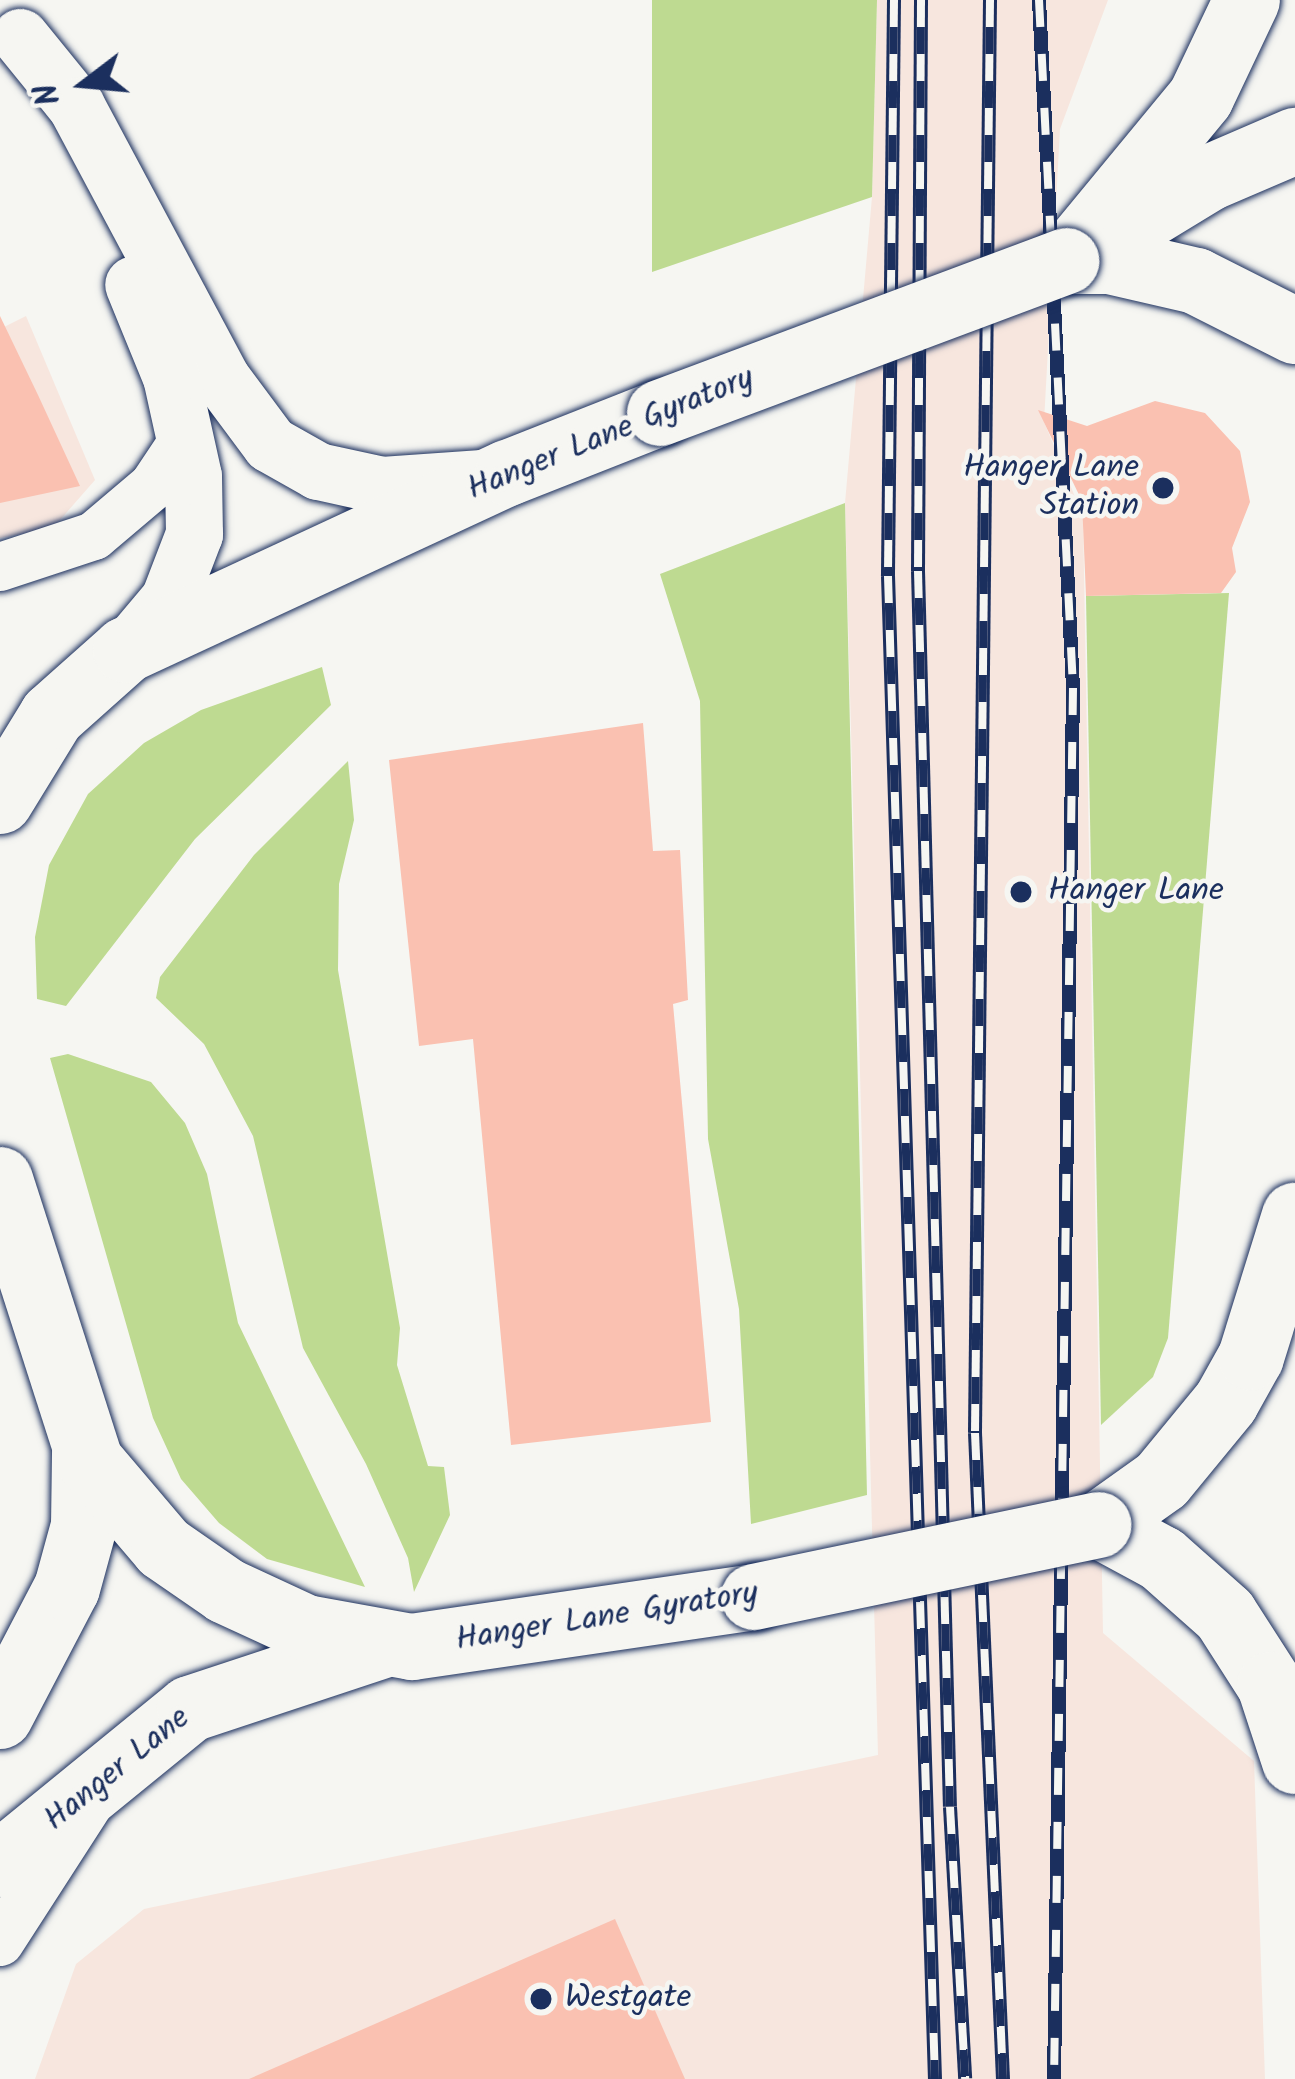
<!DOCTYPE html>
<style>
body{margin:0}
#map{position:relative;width:1295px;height:2079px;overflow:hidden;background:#f6f6f2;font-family:Kalam,sans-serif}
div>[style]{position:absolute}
.built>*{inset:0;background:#f7e6de}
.green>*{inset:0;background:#beda91}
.building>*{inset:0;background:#fac1b1}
.roads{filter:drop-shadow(0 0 3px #1b2f5e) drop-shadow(0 0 3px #1b2f5e)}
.minor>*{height:48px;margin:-24px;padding:0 24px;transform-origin:24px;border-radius:24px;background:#f6f6f2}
.tertiary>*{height:57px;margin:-28.5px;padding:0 28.5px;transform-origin:28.5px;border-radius:28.5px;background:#f6f6f2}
.primary>*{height:66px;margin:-33px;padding:0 33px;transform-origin:33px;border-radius:33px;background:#f6f6f2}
.trunk>*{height:66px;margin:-33px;padding:0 33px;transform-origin:33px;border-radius:33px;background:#f6f6f2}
.rail>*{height:14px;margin-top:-7px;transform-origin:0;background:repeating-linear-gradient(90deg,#f6f6f2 0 27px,#1b2f5e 0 54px);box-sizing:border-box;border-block:3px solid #1b2f5e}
.bridges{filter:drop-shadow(0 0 3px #1b2f5e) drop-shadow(0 0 3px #1b2f5e)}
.trunk-bridge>*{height:66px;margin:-33px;padding:0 33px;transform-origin:33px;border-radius:33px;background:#f6f6f2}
.dots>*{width:33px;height:33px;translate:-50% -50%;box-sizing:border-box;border:6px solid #f6f6f2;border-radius:50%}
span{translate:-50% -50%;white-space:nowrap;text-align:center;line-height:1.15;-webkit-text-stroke:9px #f6f6f2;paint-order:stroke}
.street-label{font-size:33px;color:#1b2f5e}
.poi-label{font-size:33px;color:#1b2f5e}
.right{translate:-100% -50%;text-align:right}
.left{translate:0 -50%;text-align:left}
.north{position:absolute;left:24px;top:24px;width:120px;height:120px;-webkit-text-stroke:9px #f6f6f2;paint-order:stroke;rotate:254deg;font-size:33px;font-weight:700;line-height:48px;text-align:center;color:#1b2f5e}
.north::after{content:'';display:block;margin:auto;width:42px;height:54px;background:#1b2f5e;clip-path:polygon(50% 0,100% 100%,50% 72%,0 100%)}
</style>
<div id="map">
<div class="built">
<i style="clip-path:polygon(877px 0,1108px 0,1060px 129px,1044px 422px,1083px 516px,1103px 1633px,1254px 1761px,1265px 2079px,35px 2079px,76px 1964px,144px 1909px,878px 1755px,845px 503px,872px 197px)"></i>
<i style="clip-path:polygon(26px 316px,95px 480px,53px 528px,0 538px,0 329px)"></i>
</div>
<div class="green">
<i style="clip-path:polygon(652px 0,877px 0,872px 197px,652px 272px)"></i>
<i style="clip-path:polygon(845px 503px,867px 1495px,751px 1524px,739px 1309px,708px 1139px,700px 701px,660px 574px)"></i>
<i style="clip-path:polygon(1229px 593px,1168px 1338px,1153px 1377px,1101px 1425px,1086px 596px)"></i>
<i style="clip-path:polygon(322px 667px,331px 705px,195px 839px,66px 1006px,37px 999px,35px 937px,49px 865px,88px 794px,144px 743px,201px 710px)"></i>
<i style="clip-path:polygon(348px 761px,354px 820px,339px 884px,338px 970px,400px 1328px,397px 1365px,428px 1466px,444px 1467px,450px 1515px,414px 1592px,408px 1558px,366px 1464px,303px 1348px,253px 1136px,204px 1044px,156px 998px,160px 977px,254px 855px)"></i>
<i style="clip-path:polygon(68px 1054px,151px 1082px,185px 1123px,207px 1174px,238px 1323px,365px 1587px,267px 1559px,219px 1523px,181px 1479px,153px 1418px,50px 1058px)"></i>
</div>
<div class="building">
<i style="clip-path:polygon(0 316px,38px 395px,80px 486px,0 503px)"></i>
<i style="clip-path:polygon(1155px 401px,1205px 413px,1240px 451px,1250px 502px,1232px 548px,1236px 572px,1221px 593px,1086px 596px,1082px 501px,1038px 410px,1087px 426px)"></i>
<i style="clip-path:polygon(643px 723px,653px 851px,680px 850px,688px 1000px,673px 1004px,711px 1422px,511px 1445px,473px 1039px,419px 1046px,389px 760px)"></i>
<i style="clip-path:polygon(615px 1919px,685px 2079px,249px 2079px)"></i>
</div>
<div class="roads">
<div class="minor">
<i style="left:0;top:567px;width:99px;rotate:-18.3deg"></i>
<i style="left:94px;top:536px;width:77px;rotate:-40.3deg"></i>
<i style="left:153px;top:486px;width:58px;rotate:-56.3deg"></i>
<i style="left:0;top:1942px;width:164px;rotate:-57.2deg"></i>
</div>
<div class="tertiary">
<i style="left:20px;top:37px;width:89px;rotate:50.9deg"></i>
<i style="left:76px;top:106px;width:308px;rotate:61.9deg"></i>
<i style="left:221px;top:378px;width:82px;rotate:53.4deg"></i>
<i style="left:270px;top:444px;width:55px;rotate:29.4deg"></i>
<i style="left:318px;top:471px;width:66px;rotate:12.3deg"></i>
<i style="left:382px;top:485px;width:97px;rotate:-4.1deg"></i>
<i style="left:126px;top:650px;width:67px;rotate:-49.9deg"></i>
<i style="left:169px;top:599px;width:70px;rotate:-69deg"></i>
<i style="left:194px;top:534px;width:58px;rotate:-91deg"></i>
<i style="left:193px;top:476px;width:101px;rotate:-102.5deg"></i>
<i style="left:171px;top:377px;width:100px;rotate:-112.2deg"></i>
</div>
<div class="primary">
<i style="left:0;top:1716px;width:144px;rotate:-62.4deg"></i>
<i style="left:67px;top:1588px;width:64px;rotate:-74.7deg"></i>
<i style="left:84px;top:1526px;width:75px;rotate:-89.2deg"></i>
<i style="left:0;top:1864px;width:245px;rotate:-39.2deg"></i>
<i style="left:190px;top:1709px;width:201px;rotate:-18.3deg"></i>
</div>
<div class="trunk">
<i style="left:1102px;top:243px;width:125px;rotate:-31.3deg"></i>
<i style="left:1209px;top:178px;width:94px;rotate:-23.3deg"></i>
<i style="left:1066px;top:261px;width:212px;rotate:-50.5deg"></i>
<i style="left:1201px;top:97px;width:107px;rotate:-64.6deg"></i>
<i style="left:1066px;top:261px;width:44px"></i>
<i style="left:1110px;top:261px;width:88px;rotate:13.1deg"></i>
<i style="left:1196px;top:281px;width:111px;rotate:26.8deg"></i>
<i style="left:0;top:801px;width:100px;rotate:-58.5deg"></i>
<i style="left:52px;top:716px;width:99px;rotate:-41.7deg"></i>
<i style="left:126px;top:650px;width:421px;rotate:-24.9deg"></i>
<i style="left:508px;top:473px;width:163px;rotate:-21.5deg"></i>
<i style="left:0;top:1180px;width:295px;rotate:72.2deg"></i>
<i style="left:90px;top:1461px;width:114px;rotate:49.6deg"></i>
<i style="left:164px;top:1548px;width:75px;rotate:34.7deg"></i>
<i style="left:226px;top:1591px;width:88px;rotate:24.8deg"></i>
<i style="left:306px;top:1628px;width:108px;rotate:10.2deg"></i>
<i style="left:412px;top:1647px;width:346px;rotate:-8.3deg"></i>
<i style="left:1099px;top:1525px;width:77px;rotate:-35.5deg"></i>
<i style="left:1162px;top:1480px;width:101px;rotate:-50.6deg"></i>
<i style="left:1226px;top:1402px;width:51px;rotate:-60.9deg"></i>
<i style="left:1251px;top:1357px;width:148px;rotate:-72.7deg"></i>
<i style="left:1099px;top:1525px;width:72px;rotate:28.4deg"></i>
<i style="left:1162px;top:1559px;width:84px;rotate:41.6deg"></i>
<i style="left:1225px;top:1615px;width:83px;rotate:57.3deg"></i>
<i style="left:1270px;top:1685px;width:80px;rotate:71.8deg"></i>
</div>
</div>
<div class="rail">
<i style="left:894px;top:0;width:576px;rotate:90.6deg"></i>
<i style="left:888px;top:576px;width:1504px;rotate:88.21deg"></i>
<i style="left:921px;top:0;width:571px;rotate:90.3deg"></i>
<i style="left:918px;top:571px;width:1236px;rotate:88.52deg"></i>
<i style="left:950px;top:1807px;width:272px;rotate:86.8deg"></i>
<i style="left:990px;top:0;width:1433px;rotate:90.6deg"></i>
<i style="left:975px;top:1433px;width:647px;rotate:87.52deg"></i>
<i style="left:1039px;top:0;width:689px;rotate:87.17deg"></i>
<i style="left:1073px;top:688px;width:1391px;rotate:90.78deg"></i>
</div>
<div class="bridges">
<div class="trunk-bridge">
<i style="left:660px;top:413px;width:434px;rotate:-20.5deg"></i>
<i style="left:754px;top:1597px;width:352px;rotate:-11.8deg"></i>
</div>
</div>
<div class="dots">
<i style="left:1163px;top:488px;background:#1b2f5e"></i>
<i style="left:1021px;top:892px;background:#1b2f5e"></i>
<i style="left:541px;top:1999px;background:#1b2f5e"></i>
</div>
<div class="street-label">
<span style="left:611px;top:435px;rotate:-22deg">Hanger Lane Gyratory</span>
<span style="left:607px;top:1618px;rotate:-9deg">Hanger Lane Gyratory</span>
<span style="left:118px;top:1770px;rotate:-39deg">Hanger Lane</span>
</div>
<div class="poi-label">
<span class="right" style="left:1139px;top:488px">Hanger Lane<br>Station</span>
<span class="left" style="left:1048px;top:892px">Hanger Lane</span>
<span class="left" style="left:565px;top:1999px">Westgate</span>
</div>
<div class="north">N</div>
</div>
